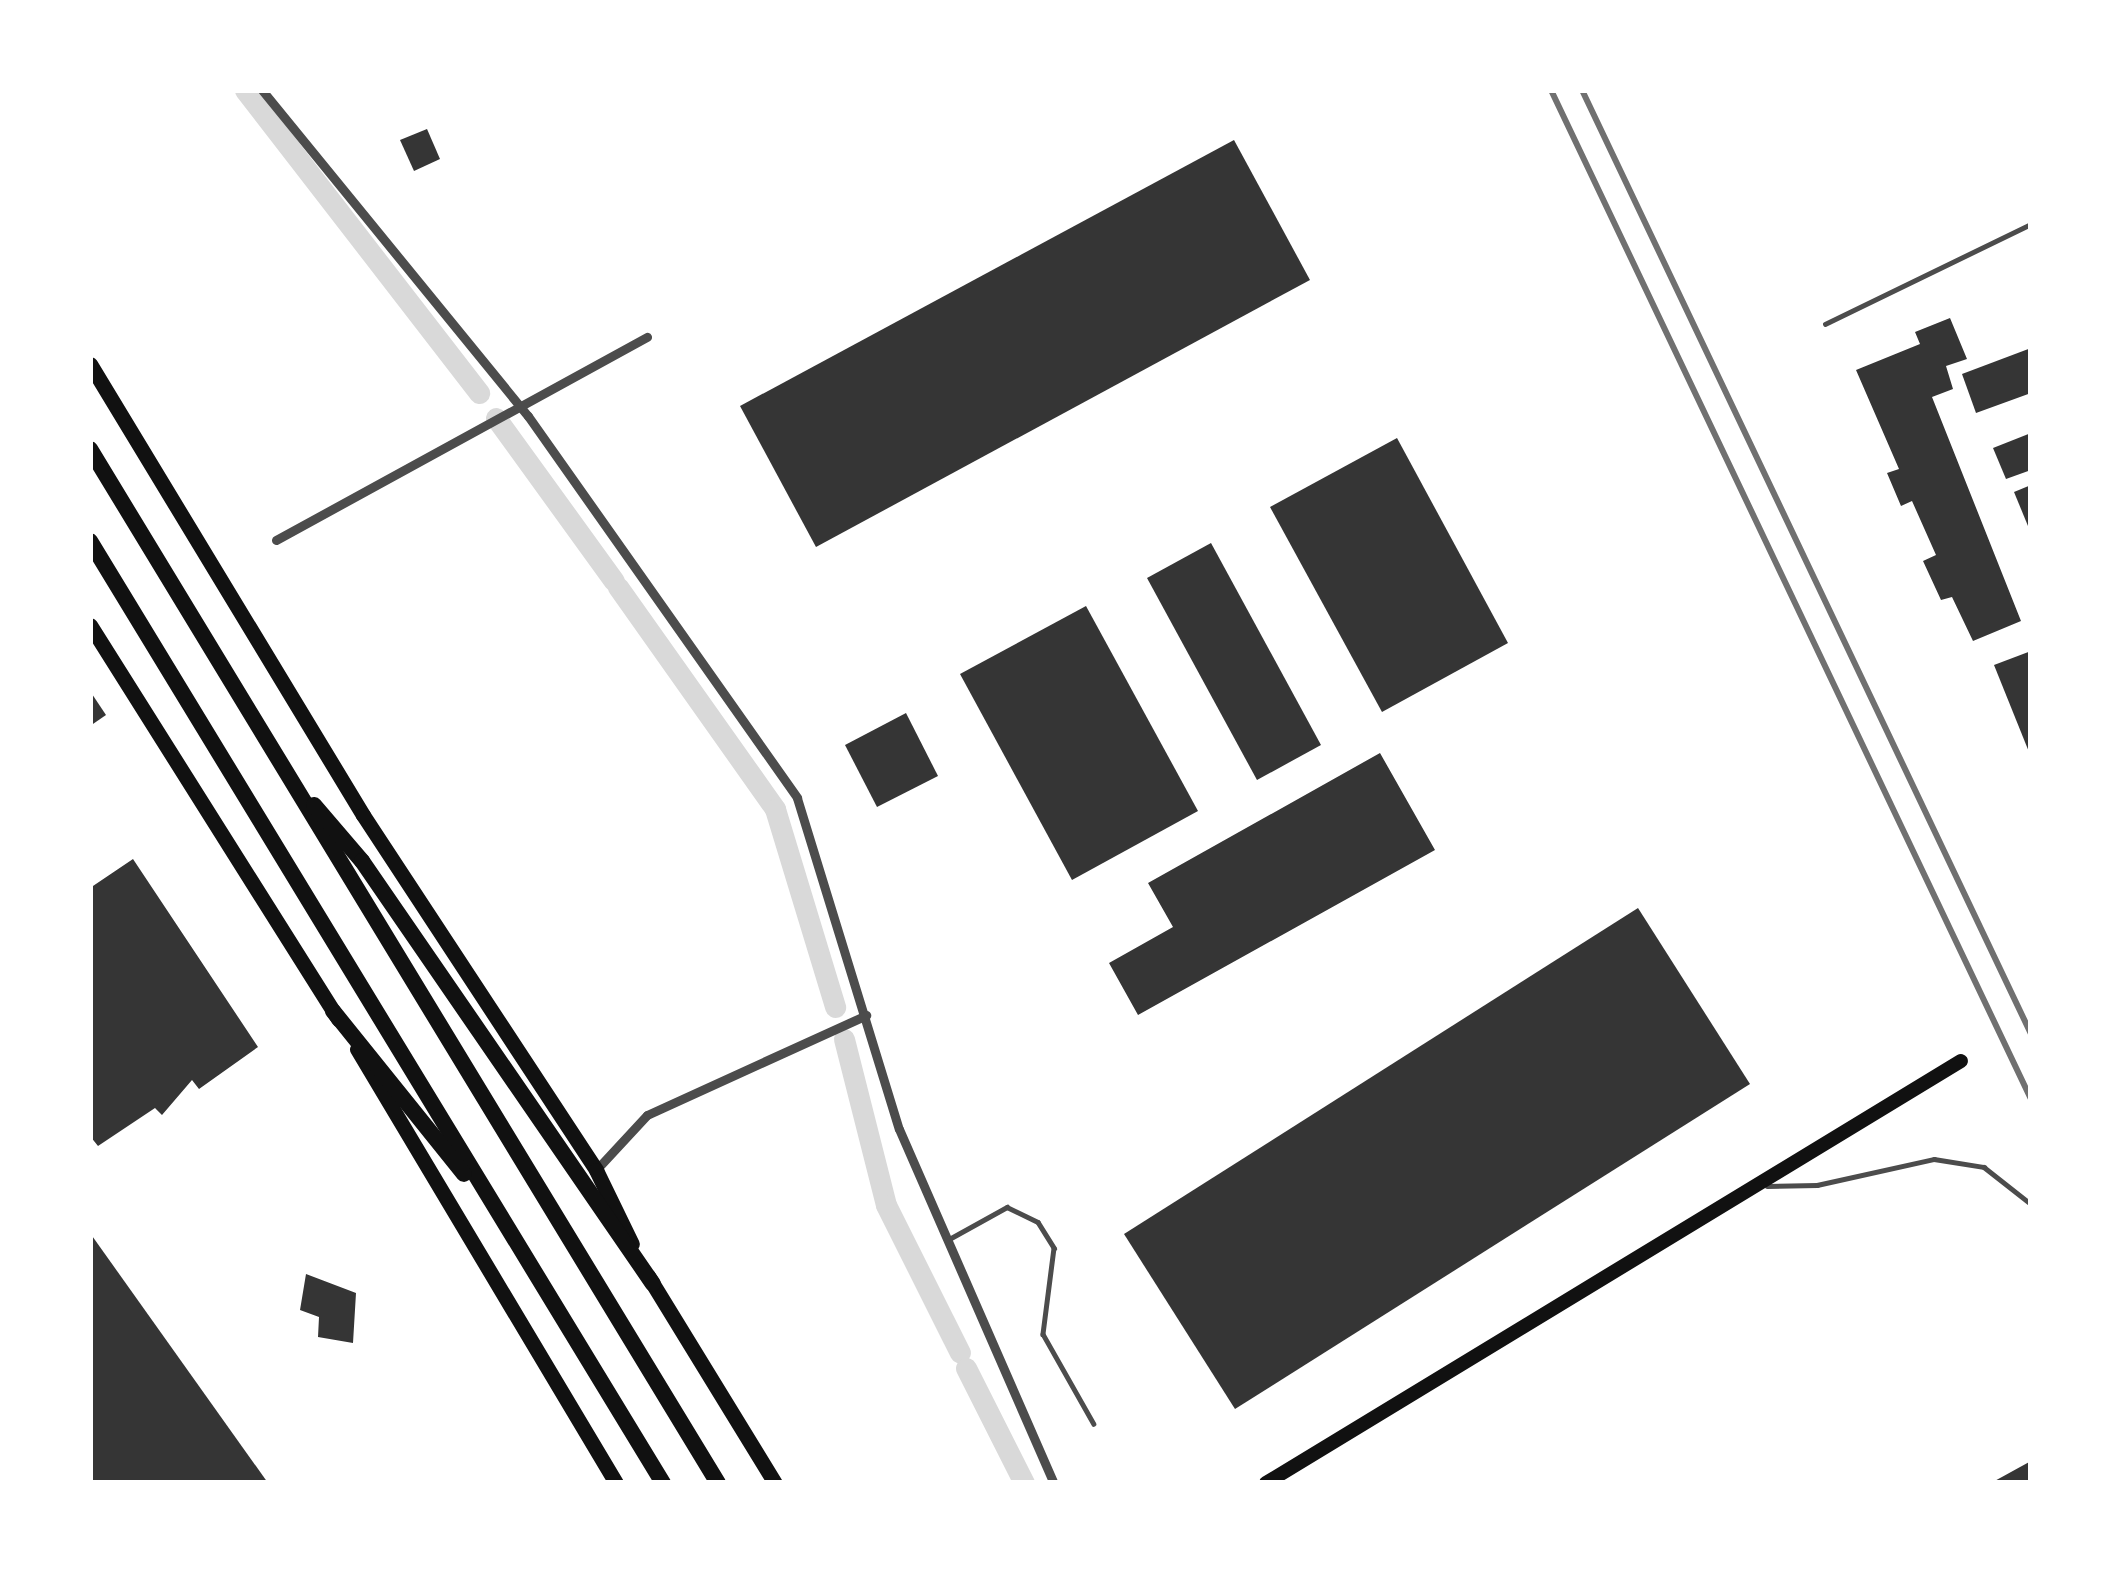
<!DOCTYPE html>
<style>
body{margin:0}
#map{position:relative;width:2121px;height:1573px;overflow:hidden;background:#fff;font-family:"Nunito Sans",sans-serif}
div>[style]{position:absolute}
.canal>*{height:21px;margin:-10.5px;padding:0 10.5px;transform-origin:10.5px;border-radius:10.5px;background:#d9d9d9}
.building>*{inset:0;background:#353535}
.service>*{height:4.5px;margin:-2.25px;padding:0 2.25px;transform-origin:2.25px;border-radius:2.25px;background:#4c4c4c}
.minor>*{height:9px;margin:-4.5px;padding:0 4.5px;transform-origin:4.5px;border-radius:4.5px;background:#4c4c4c}
.secondary>*{height:14px;margin:-7px;padding:0 7px;transform-origin:7px;border-radius:7px;background:#111}
.primary>*{height:15px;margin:-7.5px;padding:0 7.5px;transform-origin:7.5px;border-radius:7.5px;background:#111}
.trunk>*{height:16px;margin:-8px;padding:0 8px;transform-origin:8px;border-radius:8px;background:#111}
.rail>*{height:6px;margin:-3px;padding:0 3px;transform-origin:3px;border-radius:3px;background:#707070}
span{translate:-50% -50%;white-space:nowrap;text-align:center;line-height:1.15;-webkit-text-stroke:9px #fff;paint-order:stroke}
.frame{position:absolute;inset:0;border:93px solid #fff;pointer-events:none}
</style>
<div id="map">
<div class="canal">
<i style="left:245px;top:90px;width:383px;rotate:52.3deg"></i>
<i style="left:496px;top:418px;width:201px;rotate:54.1deg"></i>
<i style="left:618px;top:587px;width:272px;rotate:54.7deg"></i>
<i style="left:775px;top:809px;width:207px;rotate:73.1deg"></i>
<i style="left:844px;top:1039px;width:171px;rotate:75.8deg"></i>
<i style="left:886px;top:1205px;width:165px;rotate:63.4deg"></i>
<i style="left:966px;top:1368px;width:129px;rotate:63.2deg"></i>
</div>
<div class="building">
<i style="clip-path:polygon(427px 129px,440px 159px,414px 171px,400px 140px)"></i>
<i style="clip-path:polygon(1234px 140px,1310px 280px,816px 547px,740px 406px)"></i>
<i style="clip-path:polygon(1950px 318px,1967px 359px,1946px 366px,1953px 389px,1932px 397px,2021px 621px,1973px 641px,1952px 597px,1941px 600px,1923px 561px,1936px 555px,1912px 501px,1901px 506px,1887px 473px,1899px 469px,1856px 370px,1920px 344px,1915px 332px)"></i>
<i style="clip-path:polygon(2031px 348px,2031px 393px,1976px 413px,1962px 374px)"></i>
<i style="clip-path:polygon(2031px 433px,2031px 470px,2006px 479px,1993px 448px)"></i>
<i style="clip-path:polygon(1397px 438px,1508px 643px,1382px 712px,1270px 507px)"></i>
<i style="clip-path:polygon(2031px 485px,2031px 525px,2028px 526px,2014px 492px)"></i>
<i style="clip-path:polygon(1211px 543px,1321px 745px,1257px 780px,1147px 578px)"></i>
<i style="clip-path:polygon(1086px 606px,1198px 811px,1072px 880px,960px 674px)"></i>
<i style="clip-path:polygon(2031px 651px,2031px 757px,1994px 665px)"></i>
<i style="clip-path:polygon(90px 691px,106px 715px,90px 726px)"></i>
<i style="clip-path:polygon(906px 713px,938px 776px,877px 807px,845px 745px)"></i>
<i style="clip-path:polygon(1380px 753px,1435px 850px,1138px 1015px,1109px 963px,1173px 927px,1148px 883px)"></i>
<i style="clip-path:polygon(133px 859px,258px 1047px,199px 1089px,192px 1080px,162px 1115px,155px 1108px,98px 1146px,90px 1136px,90px 888px)"></i>
<i style="clip-path:polygon(1638px 908px,1750px 1084px,1235px 1409px,1124px 1234px)"></i>
<i style="clip-path:polygon(90px 1233px,268px 1483px,90px 1483px)"></i>
<i style="clip-path:polygon(306px 1274px,356px 1293px,353px 1343px,318px 1337px,319px 1317px,300px 1310px)"></i>
<i style="clip-path:polygon(2031px 1461px,2031px 1483px,1991px 1483px)"></i>
</div>
<div class="service">
<i style="left:1825px;top:324px;width:229px;rotate:-25.9deg"></i>
<i style="left:1767px;top:1186px;width:50px;rotate:-1.1deg"></i>
<i style="left:1817px;top:1185px;width:120px;rotate:-12.5deg"></i>
<i style="left:1934px;top:1159px;width:51px;rotate:9.1deg"></i>
<i style="left:1984px;top:1167px;width:60px;rotate:38.2deg"></i>
<i style="left:951px;top:1238px;width:64px;rotate:-29deg"></i>
<i style="left:1007px;top:1207px;width:34px;rotate:26deg"></i>
<i style="left:1038px;top:1222px;width:31px;rotate:58deg"></i>
<i style="left:1054px;top:1248px;width:87px;rotate:97.3deg"></i>
<i style="left:1043px;top:1334px;width:103px;rotate:60.5deg"></i>
</div>
<div class="minor">
<i style="left:262px;top:90px;width:421px;rotate:50.8deg"></i>
<i style="left:528px;top:416px;width:467px;rotate:54.8deg"></i>
<i style="left:797px;top:798px;width:346px;rotate:72.9deg"></i>
<i style="left:899px;top:1129px;width:386px;rotate:66.4deg"></i>
<i style="left:276px;top:540px;width:423px;rotate:-28.7deg"></i>
<i style="left:596px;top:1170px;width:75px;rotate:-47.2deg"></i>
<i style="left:647px;top:1115px;width:241px;rotate:-24.5deg"></i>
</div>
<div class="secondary">
<i style="left:1266px;top:1483px;width:813px;rotate:-31.27deg"></i>
</div>
<div class="primary">
<i style="left:90px;top:364px;width:527px;rotate:58.81deg"></i>
<i style="left:363px;top:815px;width:425px;rotate:56.7deg"></i>
<i style="left:596px;top:1170px;width:82px;rotate:64.1deg"></i>
<i style="left:90px;top:625px;width:466px;rotate:57.8deg"></i>
<i style="left:357px;top:1049px;width:505px;rotate:59.17deg"></i>
<i style="left:648px;top:1276px;width:243px;rotate:58.5deg"></i>
</div>
<div class="trunk">
<i style="left:90px;top:449px;width:1210px;rotate:58.73deg"></i>
<i style="left:90px;top:541px;width:1103px;rotate:58.69deg"></i>
<i style="left:314px;top:805px;width:74px;rotate:49.4deg"></i>
<i style="left:362px;top:861px;width:513px;rotate:55.47deg"></i>
<i style="left:333px;top:1011px;width:209px;rotate:51.2deg"></i>
</div>
<div class="rail">
<i style="left:1551px;top:90px;width:1117px;rotate:64.56deg"></i>
<i style="left:1582px;top:90px;width:1045px;rotate:64.56deg"></i>
</div>
<div class="frame"></div>
</div>
